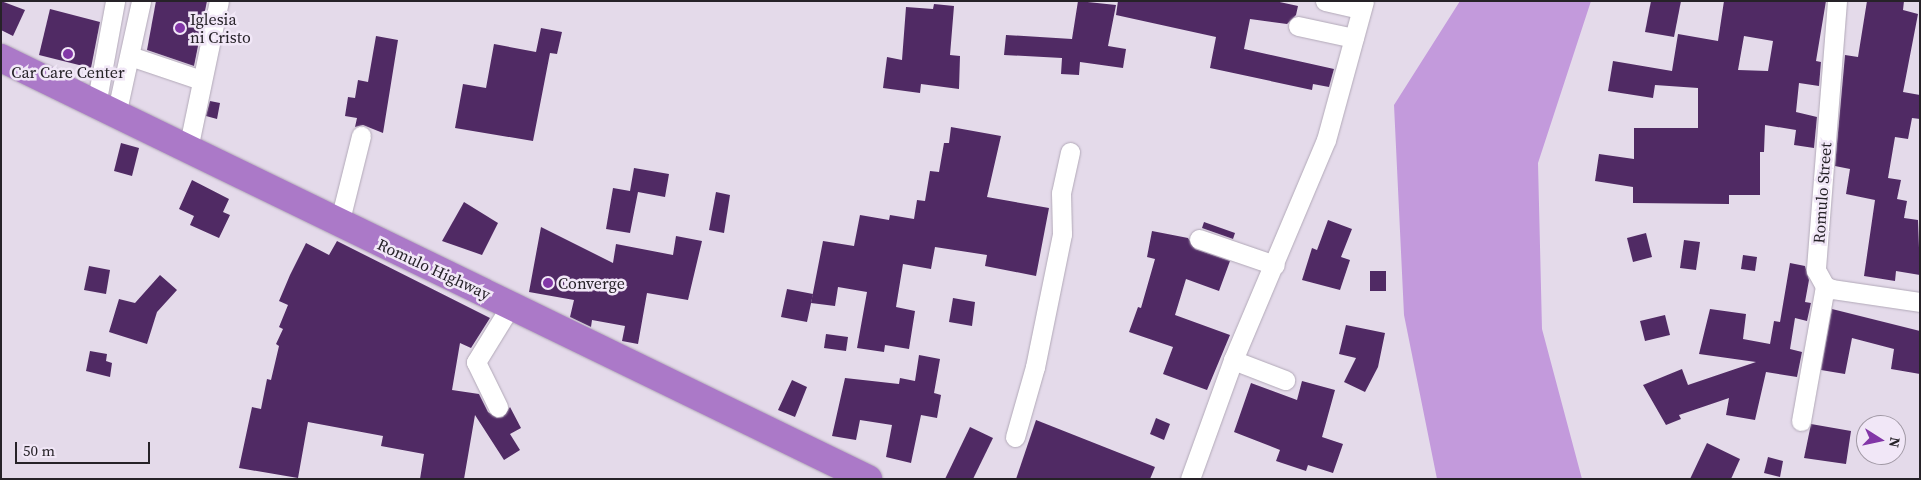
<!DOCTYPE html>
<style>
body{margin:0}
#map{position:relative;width:1921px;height:480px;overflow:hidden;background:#e4daea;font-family:"Source Serif 4",serif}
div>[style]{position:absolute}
.water>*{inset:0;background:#c39adc}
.building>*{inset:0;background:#502a64}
.roads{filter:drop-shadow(0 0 1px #b2a9b8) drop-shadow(0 0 1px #b2a9b8)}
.minor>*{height:19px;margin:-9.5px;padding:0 9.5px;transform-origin:9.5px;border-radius:9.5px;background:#fff}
.highway>*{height:28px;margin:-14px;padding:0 14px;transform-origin:14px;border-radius:14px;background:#ab79c8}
.dots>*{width:14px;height:14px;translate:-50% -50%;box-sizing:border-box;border:2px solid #f1e7f7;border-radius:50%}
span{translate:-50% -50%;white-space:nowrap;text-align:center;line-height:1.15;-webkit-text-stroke:5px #f1e7f7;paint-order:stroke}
.poi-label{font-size:16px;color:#262228}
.left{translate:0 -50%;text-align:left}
.street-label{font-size:16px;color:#262228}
.frame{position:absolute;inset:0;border:2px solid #262228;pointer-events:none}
.north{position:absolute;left:1856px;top:415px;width:50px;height:50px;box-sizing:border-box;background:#f1e7f7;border:1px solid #a098a4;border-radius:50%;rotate:100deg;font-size:14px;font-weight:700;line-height:20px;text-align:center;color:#262228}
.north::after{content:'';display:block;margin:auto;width:18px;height:22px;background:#8236a7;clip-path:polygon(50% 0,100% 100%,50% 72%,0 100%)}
.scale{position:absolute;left:15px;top:442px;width:135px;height:22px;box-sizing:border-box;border:2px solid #262228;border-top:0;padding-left:6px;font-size:15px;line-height:18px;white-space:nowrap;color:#262228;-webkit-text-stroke:4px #f1e7f7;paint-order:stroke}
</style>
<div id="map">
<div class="water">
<i style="clip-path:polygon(1460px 1px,1591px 1px,1538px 163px,1542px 329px,1582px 479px,1437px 479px,1404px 315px,1394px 105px)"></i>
</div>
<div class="building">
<i style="clip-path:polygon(1px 1px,25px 10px,13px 36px,1px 30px)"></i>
<i style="clip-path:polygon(156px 1px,207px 1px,194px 66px,147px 50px)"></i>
<i style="clip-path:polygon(1078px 1px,1116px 5px,1108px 46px,1126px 49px,1123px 68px,1080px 62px,1079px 75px,1061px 74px,1062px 58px,1004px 55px,1006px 35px,1072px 39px)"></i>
<i style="clip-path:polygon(1118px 1px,1275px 1px,1298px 6px,1296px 15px,1287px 24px,1250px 19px,1244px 49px,1334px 69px,1329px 87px,1313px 84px,1312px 90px,1210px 68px,1216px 37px,1116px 15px)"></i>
<i style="clip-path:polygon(1651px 1px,1681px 1px,1674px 37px,1645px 32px)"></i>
<i style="clip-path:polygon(evenodd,1724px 1px,1826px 1px,1816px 61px,1821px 62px,1819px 86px,1799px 83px,1796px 112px,1817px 117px,1814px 148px,1794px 145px,1796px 130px,1765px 125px,1764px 152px,1760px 152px,1760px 195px,1729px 195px,1729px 204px,1633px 203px,1633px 187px,1595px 181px,1599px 154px,1634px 159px,1634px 128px,1698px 128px,1698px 88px,1655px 85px,1653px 98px,1608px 91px,1613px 61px,1672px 71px,1678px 34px,1718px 41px,1724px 1px,1744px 36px,1773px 41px,1768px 71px,1738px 70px,1744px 36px)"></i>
<i style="clip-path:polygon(1867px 1px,1904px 1px,1903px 10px,1918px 14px,1903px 92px,1920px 95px,1920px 119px,1912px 118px,1908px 139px,1895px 137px,1888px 178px,1901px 180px,1897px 199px,1907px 201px,1904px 218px,1918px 220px,1920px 275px,1896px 271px,1895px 281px,1864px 276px,1875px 200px,1846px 194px,1850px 169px,1835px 166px,1845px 55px,1858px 57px)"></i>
<i style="clip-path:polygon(934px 4px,954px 6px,950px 55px,960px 56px,959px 89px,921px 84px,920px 93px,883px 88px,887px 57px,902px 60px,906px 7px,933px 9px)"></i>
<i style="clip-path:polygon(50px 9px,100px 22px,91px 68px,39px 55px)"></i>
<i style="clip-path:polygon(541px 28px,562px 32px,557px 54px,550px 53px,533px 141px,455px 128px,463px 84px,486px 88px,494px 44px,536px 52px)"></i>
<i style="clip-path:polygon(376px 36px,398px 40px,383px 133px,363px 125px,355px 127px,357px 118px,345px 116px,348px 97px,355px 98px,358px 80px,368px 82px)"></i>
<i style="clip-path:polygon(210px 101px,220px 103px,217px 119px,206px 116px)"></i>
<i style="clip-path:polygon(951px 127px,1001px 136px,987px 197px,1049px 208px,1036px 276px,985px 266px,987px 255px,935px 247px,931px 269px,903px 264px,896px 307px,915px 311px,909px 349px,885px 345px,884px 352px,857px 348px,867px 292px,838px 287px,835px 306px,811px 303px,823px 241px,854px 246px,860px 215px,889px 220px,890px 215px,914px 219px,917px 200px,925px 201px,930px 171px,939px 172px,944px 143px,949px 143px)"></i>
<i style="clip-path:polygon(121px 143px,139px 148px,132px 176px,114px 171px)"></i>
<i style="clip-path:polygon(634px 168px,669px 174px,665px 197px,638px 192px,630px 233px,606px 229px,613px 188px,630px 191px)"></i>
<i style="clip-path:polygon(192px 180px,229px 199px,223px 212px,230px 215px,219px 238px,190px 225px,194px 216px,179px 209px)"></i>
<i style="clip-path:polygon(716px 192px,730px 195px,724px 233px,709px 230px)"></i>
<i style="clip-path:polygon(464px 202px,498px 223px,482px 255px,442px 241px)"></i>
<i style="clip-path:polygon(1328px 220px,1352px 229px,1341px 257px,1350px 260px,1340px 290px,1302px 280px,1312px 248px,1317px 250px)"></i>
<i style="clip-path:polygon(1204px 222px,1235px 233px,1233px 239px,1202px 228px)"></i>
<i style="clip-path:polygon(541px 227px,613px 263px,616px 244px,673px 255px,676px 236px,702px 241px,688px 300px,647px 293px,638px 344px,622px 341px,625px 326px,592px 320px,591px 327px,570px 317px,574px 300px,529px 292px)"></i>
<i style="clip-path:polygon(1152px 231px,1188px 238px,1195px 249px,1230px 261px,1219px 291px,1186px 279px,1175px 315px,1230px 335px,1207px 390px,1163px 374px,1173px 347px,1129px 332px,1138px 307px,1141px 308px,1155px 259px,1147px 257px)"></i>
<i style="clip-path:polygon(1646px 233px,1652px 257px,1633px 262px,1627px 238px)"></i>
<i style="clip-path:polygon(1684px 240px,1700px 242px,1696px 270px,1680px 268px)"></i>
<i style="clip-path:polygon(337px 241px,490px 318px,471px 348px,460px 343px,452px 390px,479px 394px,488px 412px,497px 418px,503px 417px,510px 407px,521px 428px,510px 434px,520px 450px,504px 460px,475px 415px,464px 479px,420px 479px,424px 454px,381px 446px,383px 436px,308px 422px,298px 478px,239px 468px,252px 407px,261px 409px,267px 379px,271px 380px,279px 346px,276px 344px,283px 329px,279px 327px,288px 305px,279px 301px,290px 275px,306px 243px,329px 255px)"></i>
<i style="clip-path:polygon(1743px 255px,1757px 257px,1755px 271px,1741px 269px)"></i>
<i style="clip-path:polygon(1790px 263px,1805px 266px,1809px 280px,1805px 302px,1811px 303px,1807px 321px,1795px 318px,1790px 349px,1802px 352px,1797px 377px,1766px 372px,1755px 420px,1726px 415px,1729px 398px,1679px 415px,1681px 419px,1666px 425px,1643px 385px,1682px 369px,1688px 385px,1756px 362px,1699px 354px,1710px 309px,1746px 314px,1743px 339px,1770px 344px,1774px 321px,1780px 322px)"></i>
<i style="clip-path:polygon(89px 266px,110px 270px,106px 294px,84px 290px)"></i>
<i style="clip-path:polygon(1370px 271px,1386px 271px,1386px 291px,1370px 291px)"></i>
<i style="clip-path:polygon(160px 275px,177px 290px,157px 312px,147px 344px,109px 332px,119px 299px,135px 303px)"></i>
<i style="clip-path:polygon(787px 289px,813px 294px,807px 322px,781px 317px)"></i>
<i style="clip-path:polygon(953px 298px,975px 302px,972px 326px,949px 322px)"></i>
<i style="clip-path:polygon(1832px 309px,1920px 331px,1920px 374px,1891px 369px,1894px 349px,1852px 338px,1845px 374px,1821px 370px)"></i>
<i style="clip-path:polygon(1665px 315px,1670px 335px,1645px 341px,1640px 321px)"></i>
<i style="clip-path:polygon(1346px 325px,1385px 333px,1378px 367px,1365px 392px,1344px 382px,1356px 358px,1339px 354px)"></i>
<i style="clip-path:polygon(826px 334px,848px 337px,846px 351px,824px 348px)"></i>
<i style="clip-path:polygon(90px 351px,107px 354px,106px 361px,112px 363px,110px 377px,86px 371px)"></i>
<i style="clip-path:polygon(919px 355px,940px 359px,934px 393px,941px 395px,937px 418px,921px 415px,911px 463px,886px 457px,892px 425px,860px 420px,856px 440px,832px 436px,845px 378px,899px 384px,900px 378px,915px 381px)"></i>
<i style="clip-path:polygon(792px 380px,807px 387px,795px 417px,778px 410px)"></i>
<i style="clip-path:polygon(1302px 381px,1335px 390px,1322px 437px,1343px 444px,1333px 473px,1308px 465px,1306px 471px,1276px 461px,1280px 450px,1234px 432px,1251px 383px,1297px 400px)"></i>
<i style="clip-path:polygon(1156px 418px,1170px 424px,1164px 440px,1150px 434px)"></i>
<i style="clip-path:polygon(1036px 420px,1155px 467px,1150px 479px,1016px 479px)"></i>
<i style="clip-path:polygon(1811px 424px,1851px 431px,1846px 464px,1804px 458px)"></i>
<i style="clip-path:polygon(970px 427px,993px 438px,973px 479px,945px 479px)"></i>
<i style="clip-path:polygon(1707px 443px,1740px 459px,1731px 479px,1690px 479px)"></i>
<i style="clip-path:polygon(1768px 457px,1783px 461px,1780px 477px,1764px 473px)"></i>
</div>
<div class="roads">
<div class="minor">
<i style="left:1325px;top:1px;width:37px;rotate:13deg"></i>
<i style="left:1837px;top:1px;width:270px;rotate:94.5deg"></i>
<i style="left:1816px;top:270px;width:18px;rotate:61deg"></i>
<i style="left:1825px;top:286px;width:8px;rotate:23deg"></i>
<i style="left:1832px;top:289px;width:89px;rotate:8.4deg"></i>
<i style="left:1298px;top:26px;width:57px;rotate:12.1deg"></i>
<i style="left:130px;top:56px;width:75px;rotate:18.7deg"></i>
<i style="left:96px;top:105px;width:106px;rotate:-79.6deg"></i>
<i style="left:116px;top:115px;width:117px;rotate:-77.6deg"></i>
<i style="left:188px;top:149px;width:151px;rotate:-78.2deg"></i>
<i style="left:339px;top:224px;width:91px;rotate:-76deg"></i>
<i style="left:1199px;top:239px;width:80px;rotate:18.9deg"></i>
<i style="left:1233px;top:360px;width:56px;rotate:21deg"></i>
<i style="left:498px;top:407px;width:50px;rotate:-116.1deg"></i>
<i style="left:476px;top:362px;width:67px;rotate:-58.4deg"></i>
<i style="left:1801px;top:421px;width:137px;rotate:-79.9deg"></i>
<i style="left:1015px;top:437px;width:73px;rotate:-74.1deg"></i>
<i style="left:1035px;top:367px;width:136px;rotate:-78.5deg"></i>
<i style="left:1062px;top:234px;width:41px;rotate:-91.4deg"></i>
<i style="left:1061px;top:193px;width:42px;rotate:-77.6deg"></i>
<i style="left:1190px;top:479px;width:127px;rotate:-70.1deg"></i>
<i style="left:1233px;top:360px;width:239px;rotate:-67.1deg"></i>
<i style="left:1326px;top:140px;width:144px;rotate:-74.7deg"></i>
</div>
<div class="highway">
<i style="left:1px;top:58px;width:964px;rotate:25.9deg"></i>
</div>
</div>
<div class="dots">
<i style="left:180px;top:28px;background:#8236a7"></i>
<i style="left:68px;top:54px;background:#8236a7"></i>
<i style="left:548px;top:283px;background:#8236a7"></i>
</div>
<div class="poi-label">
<span class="left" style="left:190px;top:28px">Iglesia<br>ni Cristo</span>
<span style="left:68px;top:72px">Car Care Center</span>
<span class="left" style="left:558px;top:283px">Converge</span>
</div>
<div class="street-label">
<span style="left:1822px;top:193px;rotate:-86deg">Romulo Street</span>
<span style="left:434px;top:269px;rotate:25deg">Romulo Highway</span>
</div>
<div class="frame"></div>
<div class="north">N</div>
<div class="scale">50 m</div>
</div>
